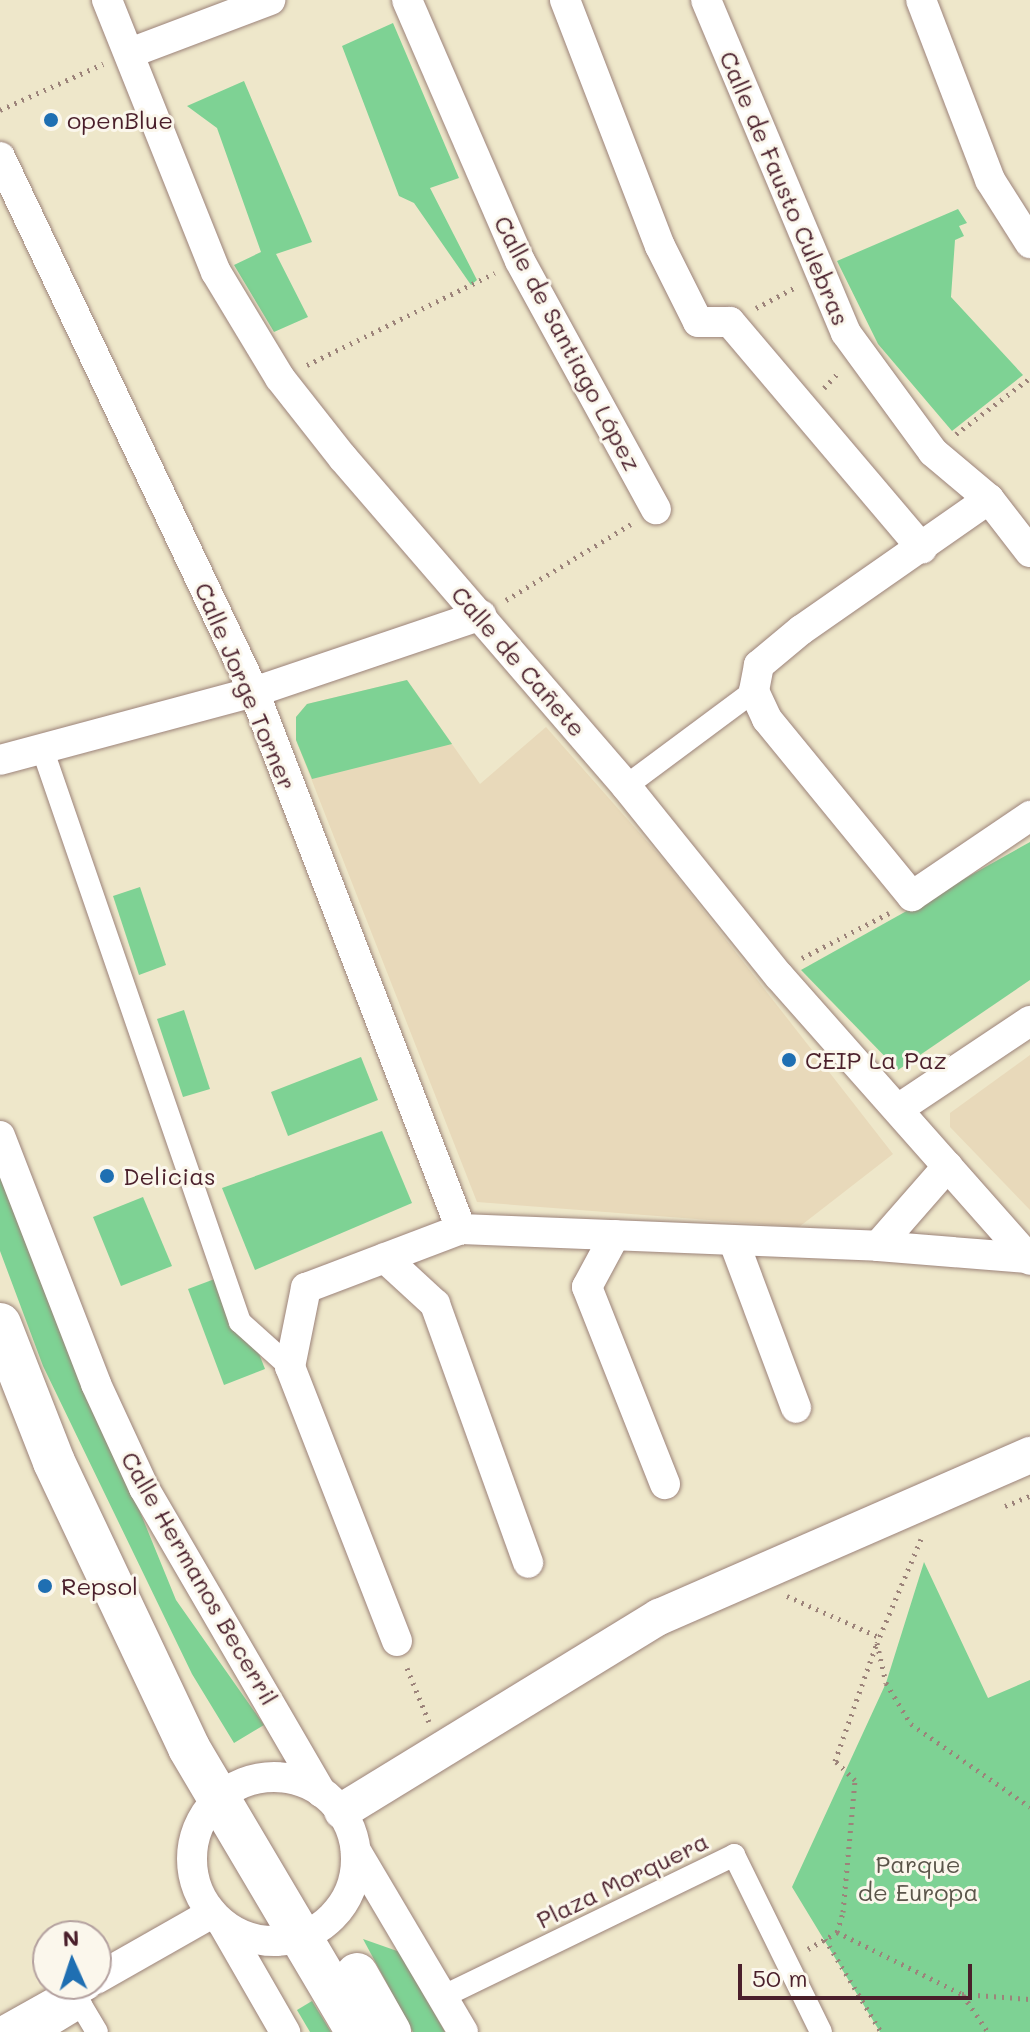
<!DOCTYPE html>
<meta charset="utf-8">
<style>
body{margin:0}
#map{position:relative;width:1030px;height:2032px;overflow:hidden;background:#eee7ca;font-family:Mali,sans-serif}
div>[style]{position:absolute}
.built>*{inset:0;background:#e8d9ba}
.green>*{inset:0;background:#7ed294}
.path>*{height:5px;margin-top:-2.5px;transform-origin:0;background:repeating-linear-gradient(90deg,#9c837a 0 2px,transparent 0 8px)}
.roads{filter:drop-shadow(0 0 2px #9c837a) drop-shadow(0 0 2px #9c837a)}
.pedestrian>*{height:22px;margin:-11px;padding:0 11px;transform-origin:11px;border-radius:11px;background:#fff}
.minor>*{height:30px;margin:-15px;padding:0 15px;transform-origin:15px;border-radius:15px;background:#fff}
.minor>.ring{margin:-15px;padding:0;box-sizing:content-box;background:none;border:30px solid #fff;border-radius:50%}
.tertiary>*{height:36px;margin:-18px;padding:0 18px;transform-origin:18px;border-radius:18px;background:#fff}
.secondary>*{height:42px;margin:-21px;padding:0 21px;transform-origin:21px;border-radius:21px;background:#fff}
.dots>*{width:22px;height:22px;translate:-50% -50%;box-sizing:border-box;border:4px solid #fbf7ec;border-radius:50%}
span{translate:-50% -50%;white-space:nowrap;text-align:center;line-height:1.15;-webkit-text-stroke:6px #fbf7ec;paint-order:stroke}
.poi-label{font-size:24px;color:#4a1f2b}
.left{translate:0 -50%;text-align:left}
.street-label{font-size:24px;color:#4a1f2b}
.park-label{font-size:24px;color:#5a554a}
.north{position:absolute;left:32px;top:1920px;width:80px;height:80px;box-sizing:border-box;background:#fbf7ec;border:2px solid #b4a19f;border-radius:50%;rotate:357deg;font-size:22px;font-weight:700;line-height:32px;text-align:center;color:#4a1f2b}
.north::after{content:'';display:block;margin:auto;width:28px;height:36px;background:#1f6fb2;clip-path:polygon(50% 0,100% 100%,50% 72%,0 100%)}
.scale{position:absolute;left:738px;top:1964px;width:234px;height:36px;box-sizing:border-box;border:4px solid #4a1f2b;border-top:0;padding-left:10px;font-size:24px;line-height:28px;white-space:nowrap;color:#4a1f2b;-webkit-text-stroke:6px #fbf7ec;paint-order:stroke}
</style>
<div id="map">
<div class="built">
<i style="clip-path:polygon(407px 680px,480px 784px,546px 727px,667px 864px,893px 1154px,799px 1227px,477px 1202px,296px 740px,296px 717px,307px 704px)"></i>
<i style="clip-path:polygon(1030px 1055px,1030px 1210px,950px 1127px,950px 1113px)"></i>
</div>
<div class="green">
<i style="clip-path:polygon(393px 23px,459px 178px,430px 188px,477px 280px,471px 285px,414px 203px,399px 196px,342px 46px)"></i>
<i style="clip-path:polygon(244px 81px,312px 242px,276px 254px,308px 317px,274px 332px,234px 265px,261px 252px,217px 128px,187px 106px)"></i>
<i style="clip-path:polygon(958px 209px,967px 223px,959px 226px,964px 236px,955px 240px,951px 297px,1023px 375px,952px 431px,878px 344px,837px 261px)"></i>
<i style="clip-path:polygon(407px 680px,452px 744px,312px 779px,296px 740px,296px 717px,307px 704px)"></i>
<i style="clip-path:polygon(1030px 842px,1030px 980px,898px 1070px,801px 970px)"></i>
<i style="clip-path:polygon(140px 887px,166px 965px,139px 975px,113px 896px)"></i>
<i style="clip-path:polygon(184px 1010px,210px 1089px,183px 1097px,157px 1019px)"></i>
<i style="clip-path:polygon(361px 1057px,378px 1100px,288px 1136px,271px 1092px)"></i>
<i style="clip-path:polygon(382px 1131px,412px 1203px,255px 1270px,222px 1188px)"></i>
<i style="clip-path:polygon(0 1169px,176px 1600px,264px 1725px,234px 1743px,192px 1674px,43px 1366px,0 1251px)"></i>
<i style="clip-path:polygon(143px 1197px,172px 1266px,121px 1286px,93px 1217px)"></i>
<i style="clip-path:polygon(228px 1274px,265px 1369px,224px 1385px,188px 1289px)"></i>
<i style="clip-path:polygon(924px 1562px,988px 1698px,1030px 1680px,1030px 2032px,880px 2032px,792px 1887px,886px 1683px)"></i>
<i style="clip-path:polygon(363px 1939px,400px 1952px,445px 2032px,413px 2032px)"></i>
<i style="clip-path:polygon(312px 2001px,331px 2032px,310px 2032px,297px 2010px)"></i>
</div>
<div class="path">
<i style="left:0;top:110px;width:113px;rotate:-24.1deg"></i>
<i style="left:756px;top:308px;width:45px;rotate:-27.7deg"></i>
<i style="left:307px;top:365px;width:209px;rotate:-26.1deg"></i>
<i style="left:824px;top:388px;width:22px;rotate:-47deg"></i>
<i style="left:956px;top:434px;width:93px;rotate:-37.1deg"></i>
<i style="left:506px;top:600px;width:146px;rotate:-31.3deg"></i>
<i style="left:802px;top:958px;width:98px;rotate:-27.3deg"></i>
<i style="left:1005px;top:1506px;width:27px;rotate:-22deg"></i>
<i style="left:921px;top:1539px;width:113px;rotate:112.9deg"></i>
<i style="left:877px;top:1643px;width:41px;rotate:77.3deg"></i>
<i style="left:886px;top:1683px;width:48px;rotate:58.6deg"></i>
<i style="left:911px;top:1724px;width:145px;rotate:34.9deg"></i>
<i style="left:787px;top:1596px;width:101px;rotate:24deg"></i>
<i style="left:407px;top:1668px;width:58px;rotate:67.8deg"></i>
<i style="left:837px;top:1932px;width:140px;rotate:26.4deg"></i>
<i style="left:962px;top:1994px;width:68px;rotate:4.2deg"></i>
<i style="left:825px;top:1939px;width:109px;rotate:58.9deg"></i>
<i style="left:808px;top:1949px;width:34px;rotate:-30deg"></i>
<i style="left:837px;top:1932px;width:21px;rotate:-73deg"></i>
<i style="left:843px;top:1912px;width:133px;rotate:-84.8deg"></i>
<i style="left:855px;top:1780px;width:28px;rotate:-136deg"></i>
<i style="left:835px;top:1761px;width:123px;rotate:-70.5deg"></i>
<i style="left:963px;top:1995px;width:45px;rotate:56deg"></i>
</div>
<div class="roads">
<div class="pedestrian">
<i style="left:42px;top:748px;width:607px;rotate:70.97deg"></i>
<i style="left:240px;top:1322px;width:67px;rotate:42deg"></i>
<i style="left:626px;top:786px;width:159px;rotate:-36.6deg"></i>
<i style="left:75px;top:1995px;width:43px;rotate:59.3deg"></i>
<i style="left:442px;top:1997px;width:325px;rotate:-25.9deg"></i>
<i style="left:734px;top:1855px;width:197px;rotate:63.8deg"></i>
<i style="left:39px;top:2032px;width:50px;rotate:-31.2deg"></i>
</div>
<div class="minor">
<i style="left:107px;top:0;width:293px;rotate:68.2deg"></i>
<i style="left:216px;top:272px;width:124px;rotate:58.9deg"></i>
<i style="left:280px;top:378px;width:102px;rotate:51.8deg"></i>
<i style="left:343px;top:458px;width:433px;rotate:49.2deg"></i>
<i style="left:626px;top:786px;width:244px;rotate:51.2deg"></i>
<i style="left:779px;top:976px;width:379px;rotate:48.5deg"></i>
<i style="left:407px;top:0;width:284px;rotate:66.6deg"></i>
<i style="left:520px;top:261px;width:283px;rotate:61.3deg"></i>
<i style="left:565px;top:0;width:264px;rotate:68.9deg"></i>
<i style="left:660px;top:246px;width:85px;rotate:63.4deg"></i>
<i style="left:698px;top:322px;width:32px"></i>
<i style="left:730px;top:322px;width:297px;rotate:49.7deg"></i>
<i style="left:706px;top:0;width:361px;rotate:67.2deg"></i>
<i style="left:846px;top:333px;width:147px;rotate:53.8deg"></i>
<i style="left:933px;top:452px;width:73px;rotate:40deg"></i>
<i style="left:989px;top:499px;width:67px;rotate:52.3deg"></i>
<i style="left:921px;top:0;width:193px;rotate:69deg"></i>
<i style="left:990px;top:180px;width:75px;rotate:57.6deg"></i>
<i style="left:130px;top:53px;width:150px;rotate:-20.7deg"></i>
<i style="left:0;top:157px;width:592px;rotate:64.6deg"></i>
<i style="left:254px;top:692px;width:576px;rotate:68.92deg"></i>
<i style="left:989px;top:499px;width:229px;rotate:145.1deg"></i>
<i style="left:801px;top:630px;width:55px;rotate:140.2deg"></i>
<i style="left:759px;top:665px;width:26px;rotate:101deg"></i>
<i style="left:754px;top:691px;width:31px;rotate:65deg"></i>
<i style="left:767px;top:719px;width:229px;rotate:50.7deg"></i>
<i style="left:912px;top:896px;width:143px;rotate:-34.1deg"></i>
<i style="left:0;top:760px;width:263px;rotate:-15deg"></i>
<i style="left:254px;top:692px;width:240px;rotate:-18.7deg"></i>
<i style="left:898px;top:1109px;width:159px;rotate:-33.7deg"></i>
<i style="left:0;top:1136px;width:266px;rotate:68.8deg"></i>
<i style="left:96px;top:1384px;width:115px;rotate:65.2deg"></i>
<i style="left:144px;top:1488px;width:352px;rotate:59.8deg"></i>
<i style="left:615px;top:1235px;width:59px;rotate:118.3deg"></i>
<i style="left:587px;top:1287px;width:212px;rotate:68.4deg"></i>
<i style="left:734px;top:1242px;width:177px;rotate:69.5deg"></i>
<i style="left:878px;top:1246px;width:106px;rotate:-48.8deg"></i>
<i style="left:385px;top:1258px;width:68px;rotate:42.6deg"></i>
<i style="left:435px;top:1304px;width:275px;rotate:70.2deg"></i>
<i style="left:397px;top:1641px;width:294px;rotate:-111.3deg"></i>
<i style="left:290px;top:1367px;width:81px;rotate:-78.6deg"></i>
<i style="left:306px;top:1288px;width:166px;rotate:-20.8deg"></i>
<i style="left:461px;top:1229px;width:417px;rotate:2.3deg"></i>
<i style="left:878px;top:1246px;width:150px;rotate:4.6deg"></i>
<i class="ring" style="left:192px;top:1777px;width:134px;height:134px"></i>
<i style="left:356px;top:1851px;width:210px;rotate:59.4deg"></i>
<i style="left:223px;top:1924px;width:125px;rotate:60.1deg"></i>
<i style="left:96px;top:1979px;width:133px;rotate:-29.6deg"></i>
<i style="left:2px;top:2032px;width:98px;rotate:-29.2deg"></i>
</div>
<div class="tertiary">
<i style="left:342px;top:1811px;width:372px;rotate:-31.5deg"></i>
<i style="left:659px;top:1617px;width:405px;rotate:-23.6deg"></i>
</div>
<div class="secondary">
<i style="left:0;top:1324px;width:148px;rotate:68.6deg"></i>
<i style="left:54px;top:1462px;width:316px;rotate:64.7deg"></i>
<i style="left:189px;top:1748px;width:330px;rotate:59.4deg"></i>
<i style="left:357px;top:1974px;width:67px;rotate:60.4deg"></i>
</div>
</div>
<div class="dots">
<i style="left:51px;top:120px;background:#1f6fb2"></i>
<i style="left:789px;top:1060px;background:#1f6fb2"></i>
<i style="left:107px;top:1176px;background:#1f6fb2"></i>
<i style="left:45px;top:1586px;background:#1f6fb2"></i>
</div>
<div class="poi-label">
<span class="left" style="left:67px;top:120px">openBlue</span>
<span class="left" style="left:805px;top:1060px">CEIP La Paz</span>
<span class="left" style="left:123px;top:1176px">Delicias</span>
<span class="left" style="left:61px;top:1586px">Repsol</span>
</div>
<div class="street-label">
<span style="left:785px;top:188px;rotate:67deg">Calle de Fausto Culebras</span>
<span style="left:568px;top:343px;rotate:62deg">Calle de Santiago López</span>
<span style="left:519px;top:661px;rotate:49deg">Calle de Cañete</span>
<span style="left:246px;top:686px;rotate:67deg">Calle Jorge Torner</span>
<span style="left:200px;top:1578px;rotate:60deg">Calle Hermanos Becerril</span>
<span style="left:622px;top:1880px;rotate:-26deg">Plaza Morquera</span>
</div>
<div class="park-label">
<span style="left:918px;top:1878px">Parque<br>de Europa</span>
</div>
<div class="north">N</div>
<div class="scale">50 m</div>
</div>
